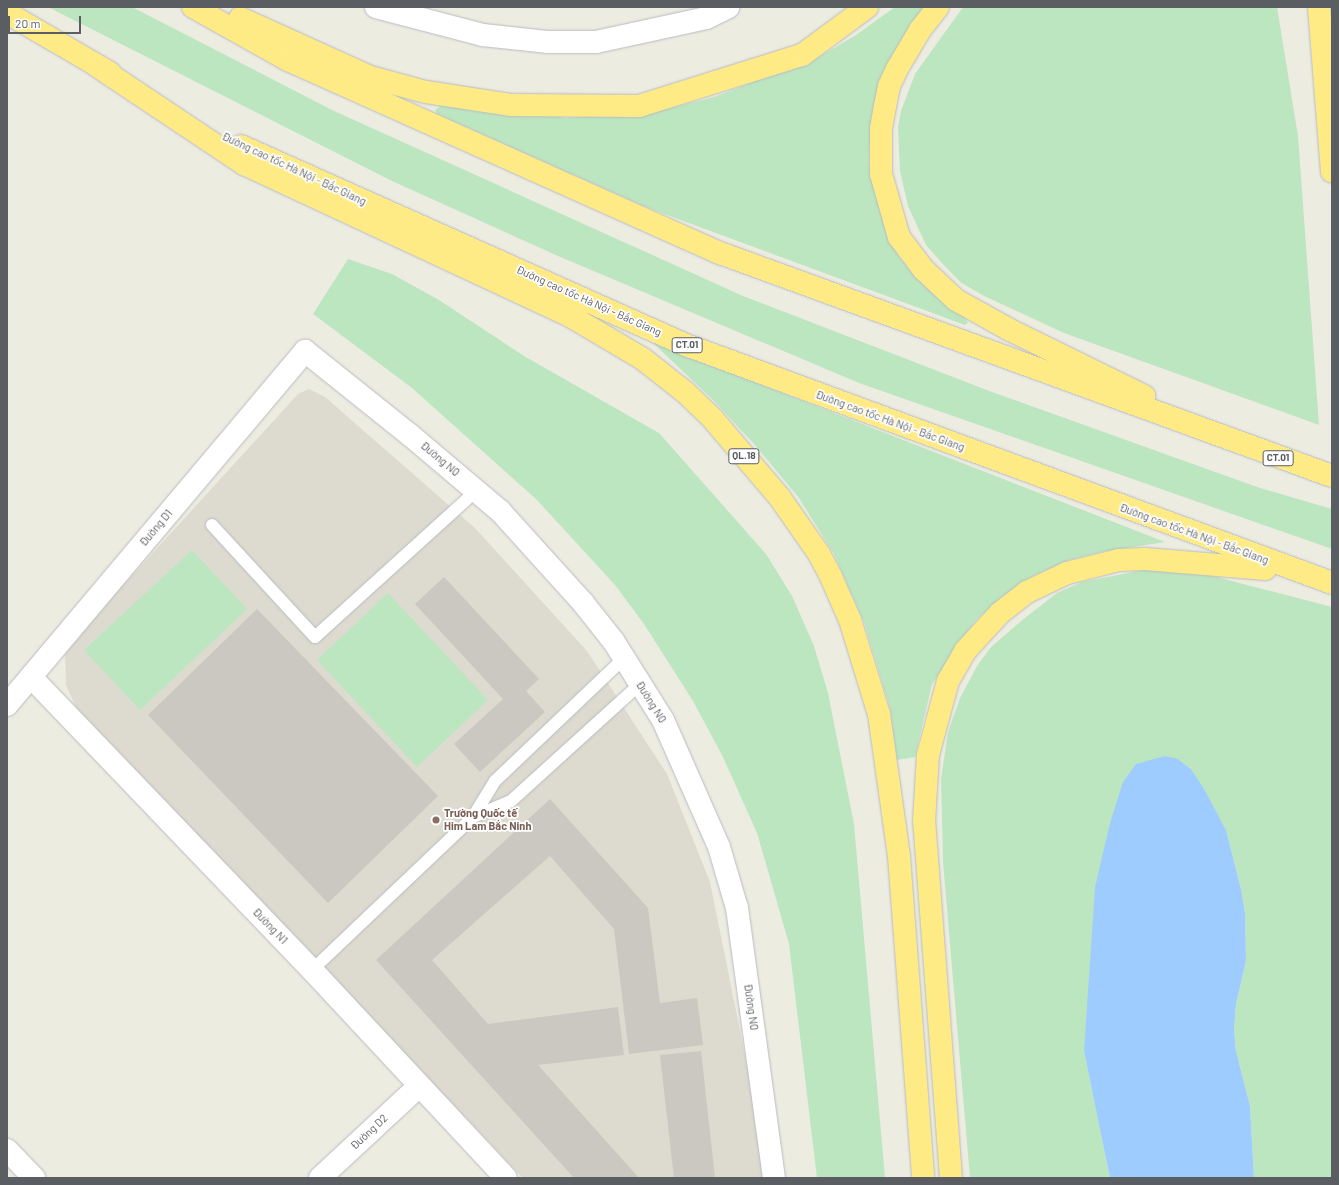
<!DOCTYPE html>
<meta charset="utf-8">
<style>
body{margin:0}
#map{position:relative;width:1339px;height:1185px;overflow:hidden;background:#edece1;font-family:Barlow,sans-serif}
div>[style]{position:absolute}
.education>*{inset:0;background:#dddbcf}
.green>*{inset:0;background:#bce6c0}
.water>*{inset:0;background:#9fccff}
.building>*{inset:0;background:#cac8c0}
.roads{filter:drop-shadow(0 0 1px #b9bbc0) drop-shadow(0 0 1px #b9bbc0)}
.lane>*{height:12px;margin:-6px;padding:0 6px;transform-origin:6px;border-radius:6px;background:#fff}
.street>*{height:22px;margin:-11px;padding:0 11px;transform-origin:11px;border-radius:11px;background:#fff}
.secondary>*{height:22px;margin:-11px;padding:0 11px;transform-origin:11px;border-radius:11px;background:#fff}
.highway>*{height:22px;margin:-11px;padding:0 11px;transform-origin:11px;border-radius:11px;background:#ffeb86}
.dots>*{width:11px;height:11px;translate:-50% -50%;box-sizing:border-box;border:2px solid #fff;border-radius:50%}
span{translate:-50% -50%;white-space:nowrap;text-align:center;line-height:1.15;-webkit-text-stroke:3.5px #fff;paint-order:stroke}
.shield-label span{padding:1px 3px;background:#fff;border:1px solid;border-radius:3px;-webkit-text-stroke-width:0}
.shield-label{font-size:10px;color:#5a5d62;font-weight:700}
.street-label{font-size:11px;color:#5a5d62}
.education-label{font-size:11px;color:#785e54;font-weight:700}
.left{translate:0 -50%;text-align:left}
.frame{position:absolute;inset:0;border:8px solid #5a5d62;pointer-events:none}
.scale{position:absolute;left:8px;top:16px;width:73px;height:18px;box-sizing:border-box;border:2px solid #5a5d62;border-top:0;padding-left:5px;font-size:12px;line-height:14px;white-space:nowrap;color:#5a5d62;-webkit-text-stroke:3px #fff;paint-order:stroke}
</style>
<div id="map">
<div class="education">
<i style="clip-path:polygon(309px 389px,325px 397px,475px 528px,587px 651px,667px 774px,710px 882px,750px 1080px,763px 1178px,523px 1178px,76px 707px,66px 685px,65px 649px,298px 394px)"></i>
</div>
<div class="green">
<i style="clip-path:polygon(48px 7px,132px 7px,332px 110px,743px 296px,992px 392px,1257px 487px,1332px 509px,1332px 549px,859px 383px,558px 256px,392px 181px)"></i>
<i style="clip-path:polygon(895px 7px,930px 7px,871px 124px,869px 163px,888px 234px,900px 258px,926px 288px,963px 314px,968px 323px,965px 325px,648px 208px,437px 114px,435px 110px,442px 105px,567px 118px,662px 110px,714px 97px,819px 57px,856px 35px)"></i>
<i style="clip-path:polygon(963px 7px,1277px 7px,1298px 136px,1319px 425px,1064px 333px,984px 296px,960px 282px,941px 262px,926px 245px,908px 206px,900px 171px,898px 127px,901px 111px,915px 74px)"></i>
<i style="clip-path:polygon(348px 259px,392px 274px,439px 300px,524px 356px,659px 433px,766px 554px,792px 596px,814px 646px,828px 693px,854px 824px,885px 1178px,817px 1178px,789px 944px,757px 833px,723px 757px,693px 701px,644px 624px,615px 585px,536px 499px,412px 388px,313px 314px)"></i>
<i style="clip-path:polygon(652px 342px,1165px 542px,1101px 552px,1069px 560px,1033px 576px,1003px 596px,976px 620px,932px 684px,915px 757px,897px 760px,890px 708px,864px 622px,834px 554px,799px 498px,754px 444px,711px 398px)"></i>
<i style="clip-path:polygon(192px 550px,247px 609px,140px 710px,84px 650px)"></i>
<i style="clip-path:polygon(1154px 568px,1209px 575px,1332px 607px,1332px 1178px,1254px 1178px,1250px 1106px,1236px 1051px,1234px 1030px,1236px 1004px,1246px 961px,1245px 913px,1241px 889px,1226px 830px,1191px 769px,1178px 759px,1084px 1051px,1110px 1178px,970px 1178px,943px 862px,941px 779px,948px 732px,960px 698px,977px 666px,991px 647px,1026px 617px,1057px 593px,1082px 582px)"></i>
<i style="clip-path:polygon(388px 593px,488px 700px,417px 767px,317px 660px)"></i>
</div>
<div class="water">
<i style="clip-path:polygon(1165px 756px,1178px 759px,1191px 769px,1204px 789px,1226px 830px,1241px 889px,1245px 913px,1246px 961px,1236px 1004px,1234px 1030px,1236px 1051px,1250px 1106px,1254px 1178px,1110px 1178px,1096px 1110px,1084px 1051px,1095px 887px,1110px 823px,1123px 782px,1136px 764px)"></i>
</div>
<div class="building">
<i style="clip-path:polygon(444px 577px,539px 679px,526px 691px,545px 712px,480px 772px,454px 744px,503px 699px,415px 604px)"></i>
<i style="clip-path:polygon(257px 609px,438px 796px,328px 903px,148px 715px)"></i>
<i style="clip-path:polygon(550px 799px,648px 908px,660px 1003px,697px 998px,703px 1045px,629px 1054px,614px 929px,550px 856px,432px 960px,488px 1024px,618px 1007px,624px 1055px,538px 1065px,639px 1178px,574px 1178px,376px 960px)"></i>
<i style="clip-path:polygon(701px 1051px,715px 1178px,674px 1178px,660px 1055px)"></i>
</div>
<div class="roads">
<div class="lane">
<i style="left:212px;top:525px;width:152px;rotate:47.4deg"></i>
<i style="left:315px;top:637px;width:219px;rotate:-42.2deg"></i>
<i style="left:473px;top:817px;width:41px;rotate:-22.8deg"></i>
<i style="left:511px;top:801px;width:174px;rotate:-42.2deg"></i>
<i style="left:312px;top:970px;width:222px;rotate:-43.5deg"></i>
<i style="left:473px;top:817px;width:42px;rotate:-58.6deg"></i>
<i style="left:495px;top:781px;width:178px;rotate:-43.6deg"></i>
</div>
<div class="street">
<i style="left:376px;top:7px;width:111px;rotate:14.7deg"></i>
<i style="left:483px;top:35px;width:64px;rotate:6.2deg"></i>
<i style="left:547px;top:42px;width:49px"></i>
<i style="left:596px;top:42px;width:113px;rotate:-12.3deg"></i>
<i style="left:706px;top:18px;width:25px;rotate:-26deg"></i>
<i style="left:31px;top:677px;width:406px;rotate:46.2deg"></i>
<i style="left:312px;top:970px;width:284px;rotate:47deg"></i>
<i style="left:7px;top:705px;width:463px;rotate:-49.9deg"></i>
<i style="left:305px;top:351px;width:134px;rotate:38.7deg"></i>
<i style="left:410px;top:435px;width:118px;rotate:40.2deg"></i>
<i style="left:500px;top:511px;width:125px;rotate:47.9deg"></i>
<i style="left:584px;top:604px;width:48px;rotate:51.7deg"></i>
<i style="left:614px;top:642px;width:92px;rotate:57.9deg"></i>
<i style="left:663px;top:720px;width:139px;rotate:66.2deg"></i>
<i style="left:719px;top:847px;width:64px;rotate:73.6deg"></i>
<i style="left:737px;top:908px;width:273px;rotate:82.2deg"></i>
<i style="left:320px;top:1178px;width:135px;rotate:-42.9deg"></i>
</div>
<div class="secondary">
<i style="left:7px;top:1150px;width:39px;rotate:46deg"></i>
</div>
<div class="highway">
<i style="left:193px;top:7px;width:109px;rotate:29.2deg"></i>
<i style="left:288px;top:60px;width:473px;rotate:24.1deg"></i>
<i style="left:720px;top:253px;width:651px;rotate:20.02deg"></i>
<i style="left:938px;top:7px;width:29px;rotate:128deg"></i>
<i style="left:920px;top:30px;width:45px;rotate:120.5deg"></i>
<i style="left:897px;top:69px;width:19px;rotate:115deg"></i>
<i style="left:889px;top:86px;width:20px;rotate:101deg"></i>
<i style="left:885px;top:106px;width:23px;rotate:100deg"></i>
<i style="left:881px;top:129px;width:45px;rotate:90deg"></i>
<i style="left:881px;top:174px;width:66px;rotate:74.1deg"></i>
<i style="left:899px;top:237px;width:40px;rotate:53deg"></i>
<i style="left:923px;top:269px;width:45px;rotate:43.2deg"></i>
<i style="left:956px;top:300px;width:60px;rotate:29.1deg"></i>
<i style="left:1008px;top:329px;width:152px;rotate:26.2deg"></i>
<i style="left:1319px;top:7px;width:165px;rotate:85.5deg"></i>
<i style="left:7px;top:13px;width:119px;rotate:30.2deg"></i>
<i style="left:240px;top:18px;width:143px;rotate:24.4deg"></i>
<i style="left:370px;top:77px;width:58px;rotate:15deg"></i>
<i style="left:426px;top:92px;width:87px;rotate:8.6deg"></i>
<i style="left:512px;top:105px;width:127px;rotate:0.5deg"></i>
<i style="left:639px;top:106px;width:171px;rotate:-17.4deg"></i>
<i style="left:802px;top:55px;width:81px;rotate:-36.4deg"></i>
<i style="left:97px;top:66px;width:177px;rotate:33.7deg"></i>
<i style="left:244px;top:164px;width:362px;rotate:25deg"></i>
<i style="left:572px;top:317px;width:82px;rotate:30.6deg"></i>
<i style="left:643px;top:359px;width:53px;rotate:38.2deg"></i>
<i style="left:685px;top:392px;width:37px;rotate:44deg"></i>
<i style="left:712px;top:418px;width:105px;rotate:49.6deg"></i>
<i style="left:780px;top:498px;width:68px;rotate:55.1deg"></i>
<i style="left:819px;top:554px;width:26px;rotate:62deg"></i>
<i style="left:831px;top:577px;width:47px;rotate:66.2deg"></i>
<i style="left:850px;top:620px;width:98px;rotate:72.9deg"></i>
<i style="left:879px;top:714px;width:143px;rotate:82deg"></i>
<i style="left:899px;top:856px;width:323px;rotate:85.7deg"></i>
<i style="left:241px;top:146px;width:491px;rotate:24.1deg"></i>
<i style="left:689px;top:346px;width:685px;rotate:20.23deg"></i>
<i style="left:951px;top:1178px;width:357px;rotate:-94.3deg"></i>
<i style="left:924px;top:822px;width:67px;rotate:-86.6deg"></i>
<i style="left:928px;top:755px;width:77px;rotate:-74.9deg"></i>
<i style="left:948px;top:681px;width:34px;rotate:-60deg"></i>
<i style="left:965px;top:651px;width:52px;rotate:-47.4deg"></i>
<i style="left:1000px;top:613px;width:34px;rotate:-38deg"></i>
<i style="left:1027px;top:592px;width:44px;rotate:-25.4deg"></i>
<i style="left:1067px;top:573px;width:54px;rotate:-14deg"></i>
<i style="left:1119px;top:560px;width:26px;rotate:-2deg"></i>
<i style="left:1145px;top:559px;width:121px;rotate:4.7deg"></i>
</div>
</div>
<div class="dots">
<i style="left:436px;top:820px;background:#8d6e63"></i>
</div>
<div class="shield-label">
<span style="left:687px;top:345px">CT.01</span>
<span style="left:744px;top:456px">QL.18</span>
<span style="left:1278px;top:458px">CT.01</span>
</div>
<div class="street-label">
<span style="left:294px;top:169px;rotate:25deg">Đường cao tốc Hà Nội - Bắc Giang</span>
<span style="left:589px;top:301px;rotate:24deg">Đường cao tốc Hà Nội - Bắc Giang</span>
<span style="left:890px;top:421px;rotate:20deg">Đường cao tốc Hà Nội - Bắc Giang</span>
<span style="left:440px;top:459px;rotate:40deg">Đường N0</span>
<span style="left:156px;top:528px;rotate:-50deg">Đường D1</span>
<span style="left:1194px;top:534px;rotate:20deg">Đường cao tốc Hà Nội - Bắc Giang</span>
<span style="left:651px;top:702px;rotate:58deg">Đường N0</span>
<span style="left:270px;top:926px;rotate:46deg">Đường N1</span>
<span style="left:751px;top:1007px;rotate:82deg">Đường N0</span>
<span style="left:369px;top:1132px;rotate:-43deg">Đường D2</span>
</div>
<div class="education-label">
<span class="left" style="left:444px;top:820px">Trường Quốc tế<br>Him Lam Bắc Ninh</span>
</div>
<div class="frame"></div>
<div class="scale">20 m</div>
</div>
